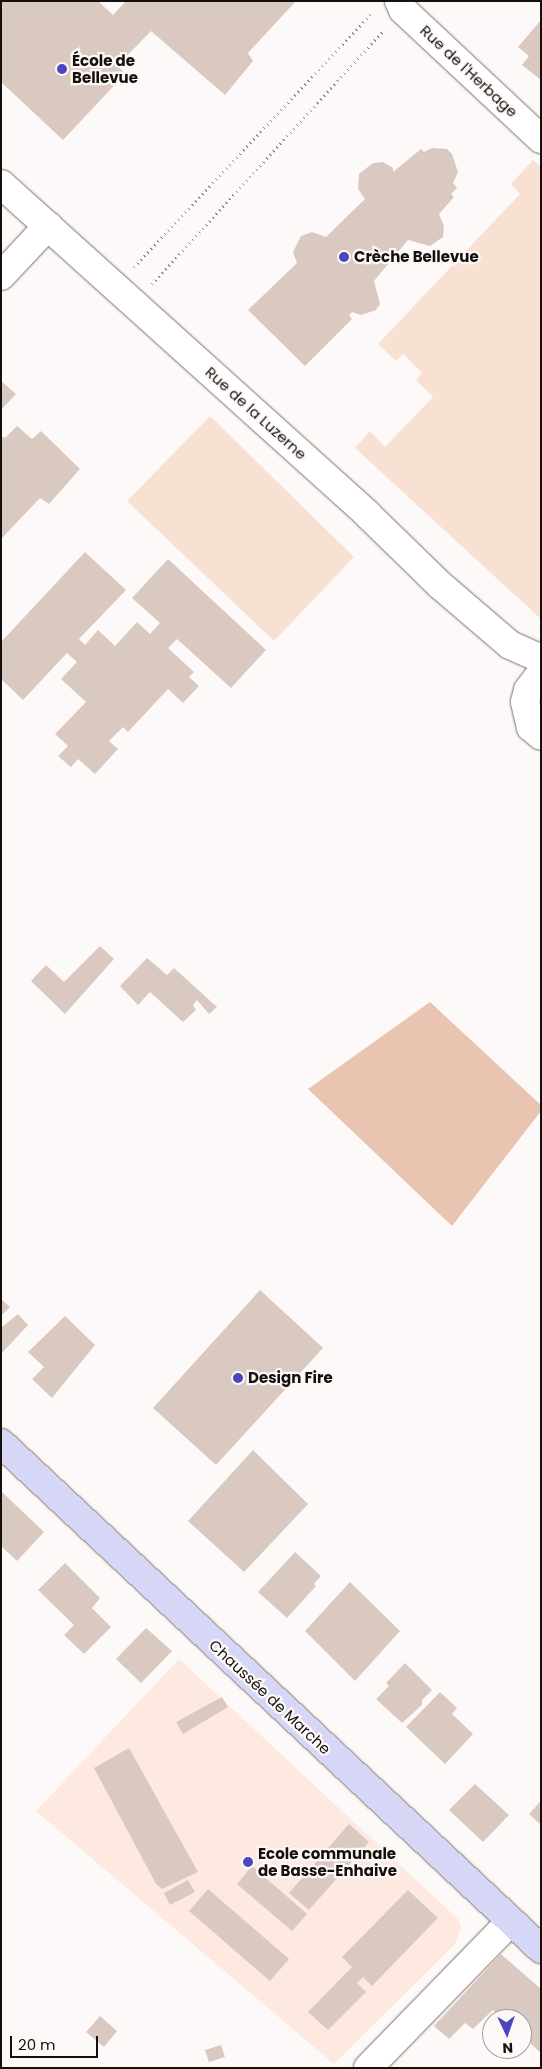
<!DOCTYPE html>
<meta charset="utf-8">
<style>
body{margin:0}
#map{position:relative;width:542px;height:2069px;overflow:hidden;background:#fdf9f8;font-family:Poppins,sans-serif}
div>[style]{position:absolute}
.built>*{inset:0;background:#fde9df}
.green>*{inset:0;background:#f8e0d3}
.forest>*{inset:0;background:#e8c4b1}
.building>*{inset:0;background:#dac9c0}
.path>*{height:3px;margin-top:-1.5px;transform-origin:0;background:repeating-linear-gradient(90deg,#908b89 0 1px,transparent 0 5px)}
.roads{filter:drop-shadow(0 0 1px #7f6f68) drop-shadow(0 0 1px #7f6f68)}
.minor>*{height:28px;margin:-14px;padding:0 14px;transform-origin:14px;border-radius:14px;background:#fff}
.secondary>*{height:28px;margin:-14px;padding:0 14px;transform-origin:14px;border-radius:14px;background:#d6d7f7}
.dots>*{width:14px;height:14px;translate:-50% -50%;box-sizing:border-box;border:2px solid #fdf9f8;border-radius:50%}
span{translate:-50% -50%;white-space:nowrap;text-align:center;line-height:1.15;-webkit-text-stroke:4.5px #fdf9f8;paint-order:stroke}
.poi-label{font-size:15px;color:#16100d;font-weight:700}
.left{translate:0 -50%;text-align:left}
.street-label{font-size:15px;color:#16100d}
.frame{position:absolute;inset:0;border:2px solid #16100d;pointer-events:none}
.north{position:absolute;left:482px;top:2009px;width:50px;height:50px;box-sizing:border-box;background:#fdf9f8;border:1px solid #a19c9a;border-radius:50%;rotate:177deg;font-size:14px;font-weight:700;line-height:20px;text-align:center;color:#16100d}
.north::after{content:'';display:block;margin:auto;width:18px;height:22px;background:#4d45bc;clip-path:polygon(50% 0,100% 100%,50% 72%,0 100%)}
.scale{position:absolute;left:10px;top:2036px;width:88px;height:22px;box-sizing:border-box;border:2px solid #16100d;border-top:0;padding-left:6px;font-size:15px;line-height:18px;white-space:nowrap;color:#16100d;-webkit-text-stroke:4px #fdf9f8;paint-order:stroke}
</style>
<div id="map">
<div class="built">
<i style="clip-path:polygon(179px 1659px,459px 1920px,461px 1928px,455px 1944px,334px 2064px,36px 1811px)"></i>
</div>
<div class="green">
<i style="clip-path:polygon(533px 160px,541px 167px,541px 619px,355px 448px,370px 431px,385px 447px,433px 397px,416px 380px,422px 373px,403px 354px,396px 361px,378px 344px,520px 194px,511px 184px)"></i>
<i style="clip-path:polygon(210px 416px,354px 557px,274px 641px,127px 501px)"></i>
</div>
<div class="forest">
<i style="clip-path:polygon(430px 1002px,541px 1105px,541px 1111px,452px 1226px,308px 1089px)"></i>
</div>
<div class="building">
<i style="clip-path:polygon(1px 1px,98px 1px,113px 15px,126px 1px,296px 1px,248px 53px,253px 61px,225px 95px,151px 31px,118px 65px,125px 74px,63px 140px,1px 82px)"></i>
<i style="clip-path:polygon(541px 20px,541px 80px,522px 65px,529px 56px,518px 47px)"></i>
<i style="clip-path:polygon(432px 148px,447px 149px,452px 154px,458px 172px,453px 183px,457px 188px,451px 194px,454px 197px,439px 214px,444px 226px,443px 237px,430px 246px,408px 240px,374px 281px,380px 304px,376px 310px,361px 315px,352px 312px,349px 315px,352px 319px,305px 366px,248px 310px,297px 263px,293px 252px,301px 236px,312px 232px,326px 237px,365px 199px,358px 189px,359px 174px,373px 163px,383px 162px,393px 168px,393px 172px,421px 149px,424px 152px)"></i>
<i style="clip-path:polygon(1px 381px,16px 394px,1px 410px)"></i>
<i style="clip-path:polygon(17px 426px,32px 439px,41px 431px,80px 469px,49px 504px,40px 498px,1px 539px,1px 436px,5px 438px)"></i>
<i style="clip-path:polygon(85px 552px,126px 590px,79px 639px,85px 645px,98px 630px,115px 646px,137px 622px,150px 634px,160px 623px,132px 598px,168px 559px,266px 650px,231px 688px,177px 639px,168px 648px,194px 672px,189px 677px,199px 686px,183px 703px,168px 689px,128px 732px,123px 727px,109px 741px,118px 749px,95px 774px,78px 759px,71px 767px,58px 756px,68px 746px,55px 734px,86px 702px,61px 679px,77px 662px,67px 653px,23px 700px,1px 679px,1px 642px)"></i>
<i style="clip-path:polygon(100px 946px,114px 959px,65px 1014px,31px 981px,46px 965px,64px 982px)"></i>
<i style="clip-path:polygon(147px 958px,167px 975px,174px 968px,217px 1007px,209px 1014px,197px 1000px,193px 1005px,196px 1010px,183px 1022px,150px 992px,138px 1005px,120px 986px)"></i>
<i style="clip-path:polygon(260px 1290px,323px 1348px,216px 1465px,153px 1408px)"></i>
<i style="clip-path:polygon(1px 1299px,10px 1307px,1px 1316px)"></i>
<i style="clip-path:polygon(18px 1314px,28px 1325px,1px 1354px,1px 1328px)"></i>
<i style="clip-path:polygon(65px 1316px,95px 1345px,52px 1398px,32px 1379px,44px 1367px,28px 1352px)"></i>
<i style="clip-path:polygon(253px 1450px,308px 1504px,244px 1572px,188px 1521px)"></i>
<i style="clip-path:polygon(1px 1491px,44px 1532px,17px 1561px,1px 1546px)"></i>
<i style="clip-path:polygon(295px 1552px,321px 1576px,314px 1584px,316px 1586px,287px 1618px,258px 1592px)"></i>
<i style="clip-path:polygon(65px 1563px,100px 1598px,92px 1608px,111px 1627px,84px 1654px,64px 1635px,74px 1625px,38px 1590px)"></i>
<i style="clip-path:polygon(350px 1582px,400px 1631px,355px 1681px,305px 1631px)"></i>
<i style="clip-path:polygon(146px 1628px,172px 1651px,141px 1683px,116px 1659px)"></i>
<i style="clip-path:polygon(405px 1663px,432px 1690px,422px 1700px,422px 1705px,402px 1723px,376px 1699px,389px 1686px,386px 1683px)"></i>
<i style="clip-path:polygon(440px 1692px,457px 1708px,452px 1714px,473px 1734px,445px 1764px,406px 1727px)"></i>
<i style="clip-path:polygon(222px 1697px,228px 1707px,183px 1734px,176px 1722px)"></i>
<i style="clip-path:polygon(129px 1748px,198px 1872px,162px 1889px,156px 1884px,94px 1768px)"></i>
<i style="clip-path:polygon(475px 1784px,509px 1815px,483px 1842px,449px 1810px)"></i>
<i style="clip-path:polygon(541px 1801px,541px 1825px,529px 1814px)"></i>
<i style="clip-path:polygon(349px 1824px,369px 1842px,309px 1910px,289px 1893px)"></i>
<i style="clip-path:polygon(252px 1866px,307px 1914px,292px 1931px,237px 1884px)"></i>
<i style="clip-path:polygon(188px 1880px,195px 1892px,170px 1905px,164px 1893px)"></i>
<i style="clip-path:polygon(208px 1889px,289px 1959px,270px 1981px,189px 1911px)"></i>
<i style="clip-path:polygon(408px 1890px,438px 1918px,372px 1986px,363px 1977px,357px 1983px,366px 1992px,328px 2030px,308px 2012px,352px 1967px,342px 1957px)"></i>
<i style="clip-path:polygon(501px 1954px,541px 1989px,541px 2053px,522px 2036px,522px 2019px,502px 2019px,493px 2010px,473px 2029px,465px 2023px,449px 2039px,434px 2026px)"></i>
<i style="clip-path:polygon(100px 2016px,117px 2031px,104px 2047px,86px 2032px)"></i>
<i style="clip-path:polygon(221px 2045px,225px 2057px,209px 2062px,205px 2050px)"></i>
</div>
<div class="path">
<i style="left:134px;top:267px;width:348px;rotate:-46.9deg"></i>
<i style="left:152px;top:284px;width:344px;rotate:-47.6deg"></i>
</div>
<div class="roads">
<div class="minor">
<i style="left:399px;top:1px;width:10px;rotate:66deg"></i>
<i style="left:403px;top:10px;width:189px;rotate:43.1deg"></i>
<i style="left:1px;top:184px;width:493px;rotate:42deg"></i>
<i style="left:367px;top:514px;width:102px;rotate:44.2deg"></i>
<i style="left:440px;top:585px;width:92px;rotate:40.6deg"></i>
<i style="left:510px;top:645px;width:34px;rotate:24deg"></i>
<i style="left:1px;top:276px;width:69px;rotate:-46.8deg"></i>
<i style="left:541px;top:673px;width:21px;rotate:127deg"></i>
<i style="left:528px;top:690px;width:12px;rotate:104deg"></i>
<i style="left:525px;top:702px;width:26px;rotate:77deg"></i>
<i style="left:531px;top:727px;width:13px;rotate:42deg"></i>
<i style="left:368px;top:2068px;width:205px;rotate:-45.8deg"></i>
</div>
<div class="secondary">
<i style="left:1px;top:1443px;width:740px;rotate:43.14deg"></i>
</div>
</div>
<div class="dots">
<i style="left:62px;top:69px;background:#4d45bc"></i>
<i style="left:344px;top:257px;background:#4d45bc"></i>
<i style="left:238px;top:1378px;background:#4d45bc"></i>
<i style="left:248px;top:1862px;background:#4d45bc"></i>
</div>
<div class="poi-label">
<span class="left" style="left:72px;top:69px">École de<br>Bellevue</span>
<span class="left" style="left:354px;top:257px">Crèche Bellevue</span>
<span class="left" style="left:248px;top:1378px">Design Fire</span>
<span class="left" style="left:258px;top:1862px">Ecole communale<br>de Basse-Enhaive</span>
</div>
<div class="street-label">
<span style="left:469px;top:71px;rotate:43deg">Rue de l'Herbage</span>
<span style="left:256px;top:413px;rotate:42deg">Rue de la Luzerne</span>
<span style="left:270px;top:1697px;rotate:43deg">Chaussée de Marche</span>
</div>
<div class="frame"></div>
<div class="north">N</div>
<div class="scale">20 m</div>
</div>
